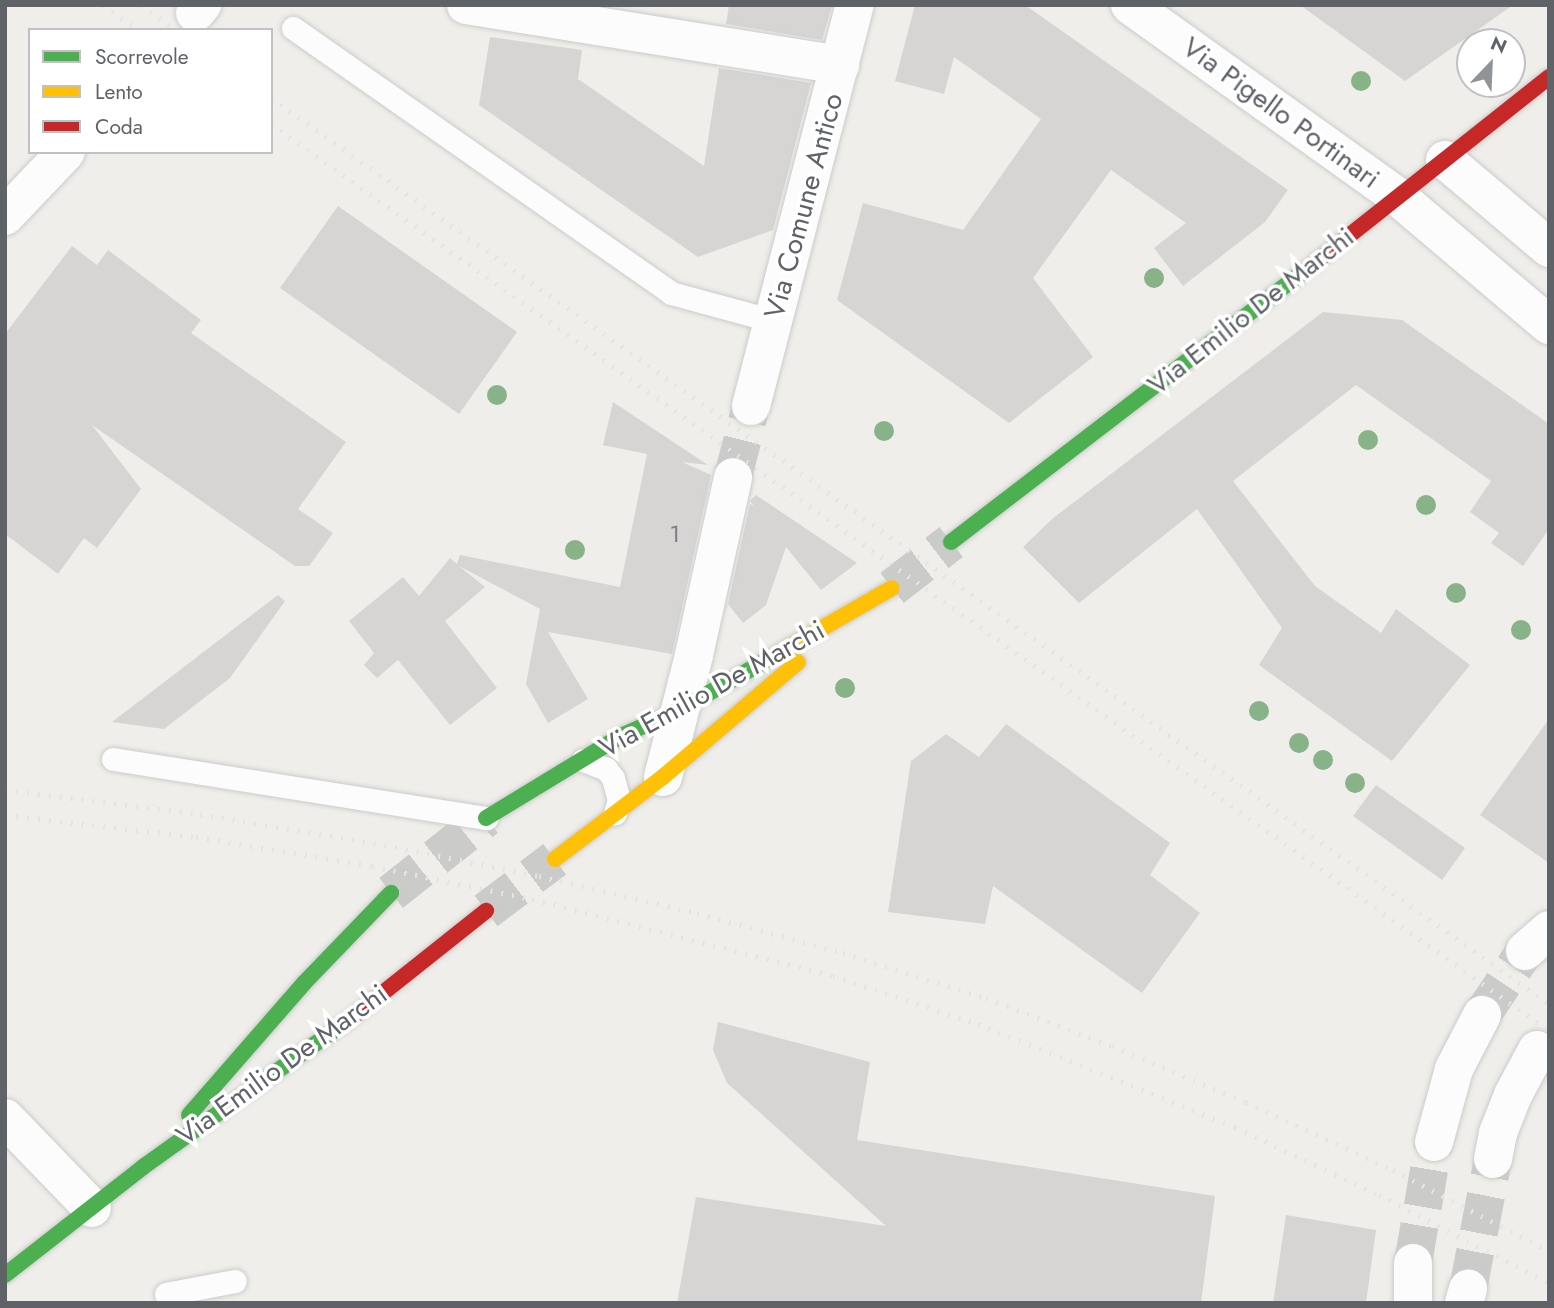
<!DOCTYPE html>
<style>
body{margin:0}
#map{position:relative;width:1554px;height:1308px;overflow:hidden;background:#efeeea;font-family:Jost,sans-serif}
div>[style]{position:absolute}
.building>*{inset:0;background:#d6d5d3}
.street-tunnel>*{height:38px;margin-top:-19px;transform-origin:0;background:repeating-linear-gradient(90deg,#cbcbca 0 38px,transparent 0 57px)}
.secondary-tunnel>*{height:38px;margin-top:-19px;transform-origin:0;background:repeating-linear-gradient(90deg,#cbcbca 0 38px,transparent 0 57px)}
.roads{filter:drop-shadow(0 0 2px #cbcccc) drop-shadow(0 0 2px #cbcccc)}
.lane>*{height:23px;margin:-11.5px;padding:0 11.5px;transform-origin:11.5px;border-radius:11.5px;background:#fdfcfc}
.street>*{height:38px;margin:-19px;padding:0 19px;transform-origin:19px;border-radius:19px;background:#fdfcfc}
.fast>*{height:16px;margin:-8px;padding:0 8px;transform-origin:8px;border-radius:8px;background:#4caf50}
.slow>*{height:16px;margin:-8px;padding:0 8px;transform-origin:8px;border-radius:8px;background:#ffc107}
.jam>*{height:16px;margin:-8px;padding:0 8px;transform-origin:8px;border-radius:8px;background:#c62828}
.rail>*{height:5px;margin-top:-2.5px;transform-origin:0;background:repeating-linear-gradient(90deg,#e4e4e4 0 2px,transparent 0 11px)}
.trees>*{width:20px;height:20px;margin:-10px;border-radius:50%;background:#88b388}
span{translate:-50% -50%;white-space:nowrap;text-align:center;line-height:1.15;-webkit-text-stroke:7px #fff;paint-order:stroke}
.number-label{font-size:24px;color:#7e8184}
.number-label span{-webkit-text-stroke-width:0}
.street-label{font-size:28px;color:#5f6368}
.frame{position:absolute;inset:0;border:7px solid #5f6368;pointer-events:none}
.legend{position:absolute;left:28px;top:28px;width:245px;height:126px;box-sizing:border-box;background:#fff;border:2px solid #bfc1c3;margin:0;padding:9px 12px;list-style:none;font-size:21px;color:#5f6368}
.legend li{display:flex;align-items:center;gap:14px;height:35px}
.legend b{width:35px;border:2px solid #bfc1c3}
.north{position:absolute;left:1456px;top:28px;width:70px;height:70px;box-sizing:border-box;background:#fff;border:2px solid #bfc1c3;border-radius:50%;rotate:23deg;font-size:19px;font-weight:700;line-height:28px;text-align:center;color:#5f6368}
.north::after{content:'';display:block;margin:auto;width:24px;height:32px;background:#919496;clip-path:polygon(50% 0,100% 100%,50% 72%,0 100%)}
</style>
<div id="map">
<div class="building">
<i style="clip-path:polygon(729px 5px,832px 5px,822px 40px,726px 24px)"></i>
<i style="clip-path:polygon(915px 5px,1025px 5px,1288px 190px,1265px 222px,1183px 286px,1154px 248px,1186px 223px,1111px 170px,1033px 278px,1093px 357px,1009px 423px,837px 300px,863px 203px,963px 230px,1041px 119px,954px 57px,944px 94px,895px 81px)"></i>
<i style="clip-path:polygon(1300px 5px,1513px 5px,1405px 81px)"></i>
<i style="clip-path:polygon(490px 37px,582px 50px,578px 79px,704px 166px,719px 68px,811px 83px,773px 230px,698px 257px,479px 105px)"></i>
<i style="clip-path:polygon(338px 206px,517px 332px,459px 414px,280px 288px)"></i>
<i style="clip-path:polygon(72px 246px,97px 265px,108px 250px,201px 320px,191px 333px,346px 442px,298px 509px,333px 533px,309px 566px,295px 566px,92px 425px,141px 489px,97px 548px,84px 538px,58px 574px,5px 534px,5px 334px)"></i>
<i style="clip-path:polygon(1323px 312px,1402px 320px,1549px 424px,1549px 529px,1523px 566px,1491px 543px,1499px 533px,1470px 512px,1491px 481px,1356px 385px,1233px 481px,1315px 586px,1381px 633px,1396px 609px,1470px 665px,1392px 761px,1259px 665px,1282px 628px,1197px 509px,1079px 603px,1023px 547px,1052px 519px)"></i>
<i style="clip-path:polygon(613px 402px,708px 465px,682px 462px,711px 475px,672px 654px,548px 632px,588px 699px,548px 723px,526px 684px,540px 609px,459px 566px,485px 587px,445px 621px,497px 688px,450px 725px,398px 660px,377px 678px,364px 665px,374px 653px,349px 621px,403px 577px,419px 596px,450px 558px,457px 564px,460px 555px,620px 587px,647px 454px,603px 445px)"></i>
<i style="clip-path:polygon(756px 495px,857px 563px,821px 590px,786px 547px,766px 605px,743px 623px,728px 604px,750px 504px,754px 506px,750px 501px)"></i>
<i style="clip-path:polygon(278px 595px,285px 601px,230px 678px,164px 729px,112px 722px)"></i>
<i style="clip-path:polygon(1549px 719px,1549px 863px,1480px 815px)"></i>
<i style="clip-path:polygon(1006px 724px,1170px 843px,1150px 875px,1200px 913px,1142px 993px,993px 886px,985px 924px,888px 912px,911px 761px,946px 734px,979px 757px)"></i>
<i style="clip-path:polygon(1376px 785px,1465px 848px,1442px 880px,1353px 816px)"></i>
<i style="clip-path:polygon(718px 1022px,870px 1062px,857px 1140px,1215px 1196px,1201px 1303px,677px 1303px,696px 1197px,886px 1226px,727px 1083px,713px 1050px)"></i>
<i style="clip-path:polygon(1286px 1215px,1376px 1230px,1366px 1303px,1273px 1303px)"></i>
</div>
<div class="street-tunnel">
<i style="left:733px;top:477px;width:73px;rotate:-75.8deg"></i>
<i style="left:1482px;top:1015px;width:77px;rotate:-56.1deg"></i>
<i style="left:1413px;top:1263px;width:123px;rotate:-80.2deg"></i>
<i style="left:1468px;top:1289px;width:132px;rotate:-79.1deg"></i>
</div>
<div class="secondary-tunnel">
<i style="left:892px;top:588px;width:75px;rotate:-37.9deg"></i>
<i style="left:391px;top:893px;width:121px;rotate:-38.3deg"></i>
<i style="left:486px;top:911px;width:86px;rotate:-37deg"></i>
</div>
<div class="roads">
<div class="lane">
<i style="left:293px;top:28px;width:462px;rotate:35deg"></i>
<i style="left:671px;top:293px;width:107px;rotate:15.2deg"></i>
<i style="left:113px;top:759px;width:378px;rotate:9deg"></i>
<i style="left:583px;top:760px;width:25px;rotate:21deg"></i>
<i style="left:606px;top:769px;width:11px;rotate:52deg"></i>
<i style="left:613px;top:778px;width:23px;rotate:75deg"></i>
<i style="left:619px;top:800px;width:14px;rotate:107deg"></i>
<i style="left:166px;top:1294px;width:70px;rotate:-10.7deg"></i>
</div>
<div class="street">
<i style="left:466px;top:5px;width:379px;rotate:9.1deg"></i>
<i style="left:1130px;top:5px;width:330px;rotate:35.6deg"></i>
<i style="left:1398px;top:197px;width:198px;rotate:40.3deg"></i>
<i style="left:195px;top:13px;width:11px;rotate:-49deg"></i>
<i style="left:1445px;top:160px;width:136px;rotate:40.2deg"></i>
<i style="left:5px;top:216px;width:88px;rotate:-46.4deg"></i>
<i style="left:751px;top:406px;width:414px;rotate:-75.5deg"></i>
<i style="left:663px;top:777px;width:126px;rotate:-75.7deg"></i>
<i style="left:694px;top:655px;width:182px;rotate:-77.6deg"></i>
<i style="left:1525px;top:951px;width:32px;rotate:-41deg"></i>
<i style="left:5px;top:1118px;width:125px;rotate:46deg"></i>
<i style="left:1434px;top:1142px;width:76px;rotate:-74.7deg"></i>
<i style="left:1454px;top:1069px;width:61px;rotate:-62.6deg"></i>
<i style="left:1493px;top:1159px;width:26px;rotate:-79deg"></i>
<i style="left:1498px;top:1133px;width:41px;rotate:-68.5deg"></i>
<i style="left:1513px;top:1095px;width:51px;rotate:-61.9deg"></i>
<i style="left:1413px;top:1263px;width:40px;rotate:90deg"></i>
<i style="left:1464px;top:1303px;width:15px;rotate:-74deg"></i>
</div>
<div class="fast">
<i style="left:951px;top:542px;width:449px;rotate:-37.5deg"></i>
<i style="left:486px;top:818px;width:158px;rotate:-31.3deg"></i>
<i style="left:621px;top:736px;width:64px;rotate:-24.1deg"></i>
<i style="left:679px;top:710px;width:107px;rotate:-29.7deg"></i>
<i style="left:189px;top:1115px;width:176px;rotate:-48.9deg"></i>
<i style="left:305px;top:982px;width:124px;rotate:-46deg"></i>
<i style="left:5px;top:1275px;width:175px;rotate:-38deg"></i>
<i style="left:143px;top:1167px;width:254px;rotate:-35.6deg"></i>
</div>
<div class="slow">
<i style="left:772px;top:657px;width:138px;rotate:-29.9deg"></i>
<i style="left:555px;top:859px;width:136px;rotate:-37.2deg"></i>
<i style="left:663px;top:777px;width:177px;rotate:-40.4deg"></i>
</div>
<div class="jam">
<i style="left:1307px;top:269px;width:309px;rotate:-38.4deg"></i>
<i style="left:350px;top:1019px;width:174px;rotate:-38.5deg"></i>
</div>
</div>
<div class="rail">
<i style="left:103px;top:5px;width:43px;rotate:35.5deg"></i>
<i style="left:141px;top:5px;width:42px;rotate:36.3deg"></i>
<i style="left:271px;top:98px;width:1567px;rotate:35.33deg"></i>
<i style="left:271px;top:124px;width:1567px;rotate:35.36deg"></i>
<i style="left:5px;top:790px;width:196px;rotate:7deg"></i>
<i style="left:200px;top:814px;width:198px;rotate:9.6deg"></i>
<i style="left:395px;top:847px;width:147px;rotate:11.4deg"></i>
<i style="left:539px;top:876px;width:162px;rotate:13.2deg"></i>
<i style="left:697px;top:913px;width:151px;rotate:15.3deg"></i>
<i style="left:843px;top:953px;width:150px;rotate:17.5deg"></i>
<i style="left:986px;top:998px;width:135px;rotate:20.9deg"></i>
<i style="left:1112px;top:1046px;width:145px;rotate:22.7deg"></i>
<i style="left:1246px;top:1102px;width:162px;rotate:24.8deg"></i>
<i style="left:1393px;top:1170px;width:176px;rotate:27.4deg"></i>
<i style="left:5px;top:815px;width:192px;rotate:6.6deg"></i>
<i style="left:196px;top:837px;width:178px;rotate:9.4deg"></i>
<i style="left:372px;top:866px;width:163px;rotate:11.7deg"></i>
<i style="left:532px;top:899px;width:311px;rotate:14.3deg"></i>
<i style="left:833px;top:976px;width:153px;rotate:18.3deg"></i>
<i style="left:978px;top:1024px;width:277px;rotate:21.8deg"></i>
<i style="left:1235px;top:1127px;width:159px;rotate:25.3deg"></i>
<i style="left:1379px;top:1195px;width:191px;rotate:27.4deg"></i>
</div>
<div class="trees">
<i style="left:1361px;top:81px"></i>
<i style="left:1154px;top:278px"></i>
<i style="left:497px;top:395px"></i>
<i style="left:884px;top:431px"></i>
<i style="left:1368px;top:440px"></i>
<i style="left:1426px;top:505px"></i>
<i style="left:575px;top:550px"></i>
<i style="left:1456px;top:593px"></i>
<i style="left:1521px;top:630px"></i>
<i style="left:845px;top:688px"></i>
<i style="left:1259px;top:711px"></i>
<i style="left:1299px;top:743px"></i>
<i style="left:1323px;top:760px"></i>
<i style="left:1355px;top:783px"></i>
</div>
<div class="number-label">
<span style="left:675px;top:534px">1</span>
</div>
<div class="street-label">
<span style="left:1281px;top:113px;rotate:36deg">Via Pigello Portinari</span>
<span style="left:804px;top:206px;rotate:-75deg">Via Comune Antico</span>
<span style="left:1251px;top:311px;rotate:-38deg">Via Emilio De Marchi</span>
<span style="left:712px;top:689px;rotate:-29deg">Via Emilio De Marchi</span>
<span style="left:282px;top:1065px;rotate:-36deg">Via Emilio De Marchi</span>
</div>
<div class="frame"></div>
<ul class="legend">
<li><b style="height:9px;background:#4caf50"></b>Scorrevole</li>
<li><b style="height:9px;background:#ffc107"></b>Lento</li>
<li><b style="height:9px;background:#c62828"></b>Coda</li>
</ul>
<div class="north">N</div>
</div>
